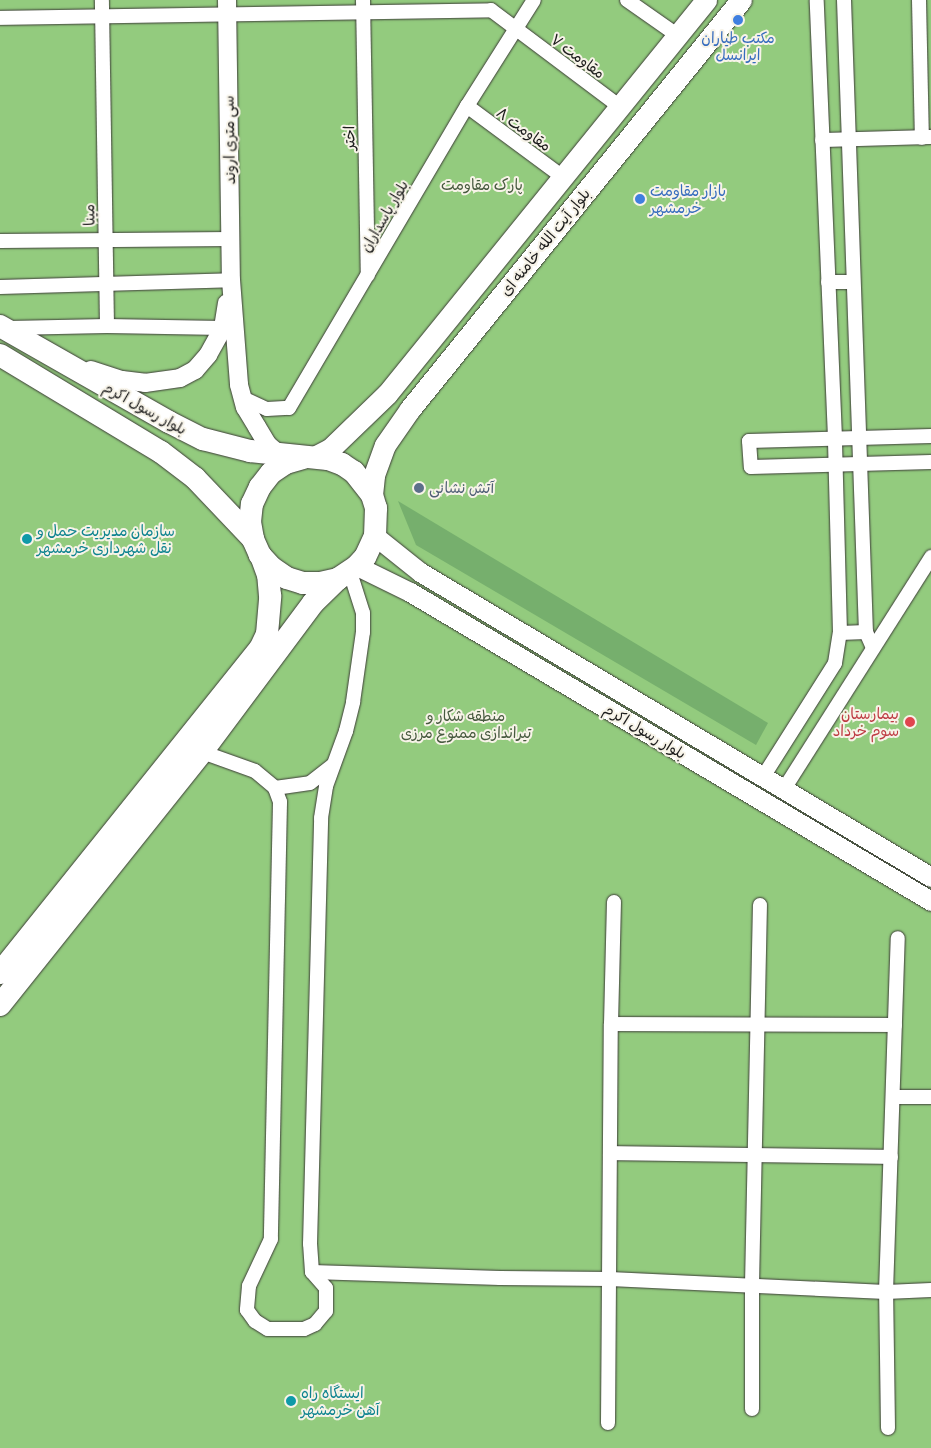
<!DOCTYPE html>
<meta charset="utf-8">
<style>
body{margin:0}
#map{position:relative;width:931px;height:1448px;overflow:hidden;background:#f3e8d2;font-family:"Patrick Hand","Playpen Sans Arabic",sans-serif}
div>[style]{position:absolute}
.green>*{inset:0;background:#93cb7e}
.forest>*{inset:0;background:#76af6d}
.roads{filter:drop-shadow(0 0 1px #3c3b37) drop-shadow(0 0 1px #3c3b37)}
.minor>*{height:14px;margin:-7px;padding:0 7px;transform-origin:7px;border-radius:7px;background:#fff}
.tertiary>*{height:18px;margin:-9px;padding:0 9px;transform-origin:9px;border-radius:9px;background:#fff}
.secondary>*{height:19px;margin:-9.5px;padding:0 9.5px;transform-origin:9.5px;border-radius:9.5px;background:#fff}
.primary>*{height:21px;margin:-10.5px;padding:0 10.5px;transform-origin:10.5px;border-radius:10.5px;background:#fff}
.trunk>*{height:22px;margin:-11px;padding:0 11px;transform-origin:11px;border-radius:11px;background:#fff}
.dots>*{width:14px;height:14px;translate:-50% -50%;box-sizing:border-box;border:2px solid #f7f3e8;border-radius:50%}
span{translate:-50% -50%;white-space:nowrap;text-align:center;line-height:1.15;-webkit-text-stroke:4px #f7f3e8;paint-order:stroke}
.shop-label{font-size:15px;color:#366cbe}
.left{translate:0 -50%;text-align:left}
.street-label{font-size:15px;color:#1c1c1c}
.park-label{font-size:15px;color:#46593e}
.service-label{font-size:15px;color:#4e5e75}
.culture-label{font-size:15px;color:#0d838f}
.health-label{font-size:15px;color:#be3a42}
.right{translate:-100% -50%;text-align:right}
</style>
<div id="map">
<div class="green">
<i style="clip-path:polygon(0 0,931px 0,931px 1448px,0 1448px)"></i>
</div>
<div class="forest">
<i style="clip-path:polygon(398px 501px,768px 723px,756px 745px,416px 545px)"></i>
</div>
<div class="roads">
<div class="minor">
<i style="left:363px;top:0;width:275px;rotate:89deg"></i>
<i style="left:627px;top:0;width:61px;rotate:35deg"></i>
<i style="left:844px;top:0;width:632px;rotate:88.01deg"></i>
<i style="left:866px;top:632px;width:17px;rotate:66deg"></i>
<i style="left:919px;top:0;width:138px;rotate:88.8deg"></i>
<i style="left:491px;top:10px;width:161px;rotate:36.9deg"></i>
<i style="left:0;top:18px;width:491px;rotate:-0.9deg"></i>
<i style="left:467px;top:106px;width:119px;rotate:36.5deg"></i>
<i style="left:822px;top:140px;width:109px;rotate:-1.6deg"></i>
<i style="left:0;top:241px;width:231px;rotate:-0.5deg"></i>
<i style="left:828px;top:282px;width:25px"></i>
<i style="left:0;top:287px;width:231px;rotate:-1.7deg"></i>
<i style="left:107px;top:326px;width:116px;rotate:1deg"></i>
<i style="left:9px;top:328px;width:98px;rotate:-1.2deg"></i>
<i style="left:107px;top:326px;width:326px;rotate:-90.9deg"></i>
<i style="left:243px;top:398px;width:26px;rotate:25deg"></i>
<i style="left:267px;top:409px;width:22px;rotate:-3deg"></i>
<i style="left:289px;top:408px;width:351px;rotate:-59.5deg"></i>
<i style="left:467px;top:106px;width:125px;rotate:-57.7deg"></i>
<i style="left:931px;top:436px;width:182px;rotate:178.4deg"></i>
<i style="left:749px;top:441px;width:26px;rotate:86deg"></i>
<i style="left:751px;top:467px;width:180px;rotate:-1.6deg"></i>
<i style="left:840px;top:633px;width:26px;rotate:-2deg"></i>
<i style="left:202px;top:752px;width:56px;rotate:19.7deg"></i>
<i style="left:255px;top:771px;width:26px;rotate:40deg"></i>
<i style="left:275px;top:788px;width:15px;rotate:70deg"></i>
<i style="left:280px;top:802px;width:437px;rotate:91.2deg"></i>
<i style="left:271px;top:1239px;width:52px;rotate:115.1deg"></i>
<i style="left:249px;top:1286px;width:24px;rotate:95deg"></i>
<i style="left:247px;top:1310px;width:14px;rotate:54deg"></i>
<i style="left:255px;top:1321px;width:15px;rotate:32deg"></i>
<i style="left:268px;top:1329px;width:36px"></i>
<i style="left:304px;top:1329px;width:12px;rotate:-24deg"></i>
<i style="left:315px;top:1324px;width:17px;rotate:-50deg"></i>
<i style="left:326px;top:1311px;width:23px;rotate:-90deg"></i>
<i style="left:326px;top:1288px;width:21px;rotate:-131deg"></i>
<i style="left:312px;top:1272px;width:28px;rotate:-94deg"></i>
<i style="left:310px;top:1244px;width:426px;rotate:-88.5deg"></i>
<i style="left:321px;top:818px;width:32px;rotate:-81deg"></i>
<i style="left:326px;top:786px;width:59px;rotate:-70deg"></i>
<i style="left:346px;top:731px;width:30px;rotate:-76deg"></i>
<i style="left:353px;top:702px;width:71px;rotate:-81.9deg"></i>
<i style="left:363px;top:632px;width:19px;rotate:-90deg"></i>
<i style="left:363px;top:613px;width:43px;rotate:-107.6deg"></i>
<i style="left:763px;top:777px;width:135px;rotate:-57.7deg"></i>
<i style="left:835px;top:663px;width:30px;rotate:-81deg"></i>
<i style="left:840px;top:633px;width:195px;rotate:-91.5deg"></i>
<i style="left:835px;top:438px;width:438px;rotate:-92.4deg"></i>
<i style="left:275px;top:788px;width:35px;rotate:-8deg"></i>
<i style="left:310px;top:783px;width:28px;rotate:-38deg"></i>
<i style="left:784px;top:789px;width:275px;rotate:-57.6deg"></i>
<i style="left:611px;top:1024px;width:284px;rotate:0.2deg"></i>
<i style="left:893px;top:1097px;width:38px"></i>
<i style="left:610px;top:1153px;width:281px;rotate:0.8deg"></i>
<i style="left:312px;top:1272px;width:188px;rotate:1.8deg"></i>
<i style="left:500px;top:1278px;width:110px;rotate:0.5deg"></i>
<i style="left:610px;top:1279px;width:276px;rotate:2.7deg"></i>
<i style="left:886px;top:1292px;width:45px;rotate:-2.5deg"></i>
<i style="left:752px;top:1409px;width:124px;rotate:-90deg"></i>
<i style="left:752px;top:1285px;width:380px;rotate:-88.8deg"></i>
<i style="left:608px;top:1423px;width:399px;rotate:-89.6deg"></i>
<i style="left:611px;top:1024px;width:122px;rotate:-88.6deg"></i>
<i style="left:888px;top:1428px;width:136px;rotate:-90.8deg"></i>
<i style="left:886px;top:1292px;width:354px;rotate:-88.1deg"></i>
</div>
<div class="tertiary">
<i style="left:227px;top:0;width:280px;rotate:89.2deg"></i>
<i style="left:231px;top:280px;width:105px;rotate:85.6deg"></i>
<i style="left:239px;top:385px;width:23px;rotate:75deg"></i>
<i style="left:245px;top:407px;width:23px;rotate:59deg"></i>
<i style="left:257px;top:427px;width:21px;rotate:59deg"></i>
<i style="left:268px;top:445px;width:16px;rotate:40deg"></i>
<i style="left:91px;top:370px;width:33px;rotate:18deg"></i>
<i style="left:122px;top:380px;width:23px;rotate:7deg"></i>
<i style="left:145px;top:383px;width:35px;rotate:-8deg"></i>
<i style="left:180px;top:378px;width:17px;rotate:-28deg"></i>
<i style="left:195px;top:370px;width:20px;rotate:-49deg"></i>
<i style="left:208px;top:355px;width:31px;rotate:-61deg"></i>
<i style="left:223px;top:328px;width:25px;rotate:-81deg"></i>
</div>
<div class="secondary">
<i style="left:375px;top:536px;width:58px;rotate:38.7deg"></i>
<i style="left:420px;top:572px;width:595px;rotate:30.83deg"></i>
<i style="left:357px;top:566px;width:59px;rotate:26.1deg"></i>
<i style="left:410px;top:592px;width:606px;rotate:30.67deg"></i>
</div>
<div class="primary">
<i style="left:314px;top:457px;width:18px;rotate:-27deg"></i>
<i style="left:330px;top:449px;width:79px;rotate:-44deg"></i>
<i style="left:387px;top:394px;width:507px;rotate:-51deg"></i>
<i style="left:372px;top:495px;width:20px;rotate:-84deg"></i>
<i style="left:374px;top:475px;width:32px;rotate:-70deg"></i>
<i style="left:385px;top:445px;width:44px;rotate:-55.2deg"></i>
<i style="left:410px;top:409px;width:526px;rotate:-51.02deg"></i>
</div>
<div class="trunk">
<i style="left:0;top:326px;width:194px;rotate:29.6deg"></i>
<i style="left:169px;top:422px;width:38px;rotate:27deg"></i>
<i style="left:203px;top:439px;width:49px;rotate:14.3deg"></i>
<i style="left:250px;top:451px;width:78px;rotate:5.9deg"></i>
<i style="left:328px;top:459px;width:15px;rotate:20deg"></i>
<i style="left:342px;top:464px;width:14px;rotate:34deg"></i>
<i style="left:354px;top:472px;width:29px;rotate:52deg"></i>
<i style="left:372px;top:495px;width:14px;rotate:73deg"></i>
<i style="left:376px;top:508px;width:28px;rotate:92deg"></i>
<i style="left:375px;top:536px;width:23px;rotate:115deg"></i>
<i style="left:365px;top:557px;width:12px;rotate:132deg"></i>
<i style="left:357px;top:566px;width:23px;rotate:146deg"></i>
<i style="left:338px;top:579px;width:17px;rotate:167deg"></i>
<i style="left:321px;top:583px;width:18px;rotate:180deg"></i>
<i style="left:303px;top:583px;width:17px;rotate:-163deg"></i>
<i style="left:287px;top:578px;width:18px;rotate:-146deg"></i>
<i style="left:272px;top:568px;width:18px;rotate:-133deg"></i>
<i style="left:260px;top:555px;width:17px;rotate:-114deg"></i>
<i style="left:253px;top:539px;width:17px;rotate:-100deg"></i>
<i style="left:250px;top:522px;width:18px;rotate:-84deg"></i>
<i style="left:252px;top:504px;width:19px;rotate:-65deg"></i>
<i style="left:260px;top:487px;width:18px;rotate:-52deg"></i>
<i style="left:271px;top:473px;width:18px;rotate:-34deg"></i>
<i style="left:286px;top:463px;width:18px;rotate:-16deg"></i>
<i style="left:0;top:355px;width:188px;rotate:31.1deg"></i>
<i style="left:161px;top:452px;width:43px;rotate:37.4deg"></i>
<i style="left:195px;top:478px;width:84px;rotate:46.4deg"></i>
<i style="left:0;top:973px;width:415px;rotate:-51.3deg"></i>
<i style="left:260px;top:649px;width:17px;rotate:-65deg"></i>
<i style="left:267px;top:634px;width:38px;rotate:-85deg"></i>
<i style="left:270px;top:596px;width:21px;rotate:-95deg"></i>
<i style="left:268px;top:575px;width:20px;rotate:-110deg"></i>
<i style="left:0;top:1005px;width:324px;rotate:-51.4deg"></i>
<i style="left:202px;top:752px;width:186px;rotate:-53.3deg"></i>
<i style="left:313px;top:603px;width:35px;rotate:-44deg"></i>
</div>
</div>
<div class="dots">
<i style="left:738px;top:20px;background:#3f7fe0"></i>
<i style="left:640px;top:199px;background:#3f7fe0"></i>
<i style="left:419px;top:488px;background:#5c6f8a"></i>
<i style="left:27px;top:539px;background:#0f9aa8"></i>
<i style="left:910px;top:722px;background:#e0444e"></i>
<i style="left:291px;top:1401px;background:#0f9aa8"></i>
</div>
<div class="shop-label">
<span style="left:738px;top:46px">مكتب طياران<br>ايرانسل</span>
<span class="left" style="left:650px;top:199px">بازار مقاومت<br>خرمشهر</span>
</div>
<div class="street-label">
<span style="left:578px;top:56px;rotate:37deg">مقاومت ۷</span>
<span style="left:524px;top:129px;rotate:36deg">مقاومت ۸</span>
<span style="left:349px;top:138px;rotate:-91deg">اختر</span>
<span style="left:229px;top:140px;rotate:-91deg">سی متری اروند</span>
<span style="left:89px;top:215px;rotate:-91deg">مینا</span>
<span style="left:384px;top:216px;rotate:-60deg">بلوار پاسداران</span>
<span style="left:545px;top:242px;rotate:-51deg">بلوار آیت الله خامنه ای</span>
<span style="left:145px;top:408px;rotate:29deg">بلوار رسول اکرم</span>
<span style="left:645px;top:731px;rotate:31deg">بلوار رسول اکرم</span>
</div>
<div class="park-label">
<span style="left:482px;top:185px">پارک مقاومت</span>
<span style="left:466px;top:724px">منطقه شکار و<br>تیراندازی ممنوع مرزی</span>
</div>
<div class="service-label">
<span class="left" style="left:429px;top:488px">آتش نشانی</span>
</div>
<div class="culture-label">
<span class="left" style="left:37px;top:539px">سازمان مدیریت حمل و<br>نقل شهرداری خرمشهر</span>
<span class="left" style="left:301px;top:1401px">ایستگاه راه<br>آهن خرمشهر</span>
</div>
<div class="health-label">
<span class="right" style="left:899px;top:722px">بیمارستان<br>سوم خرداد</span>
</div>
</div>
